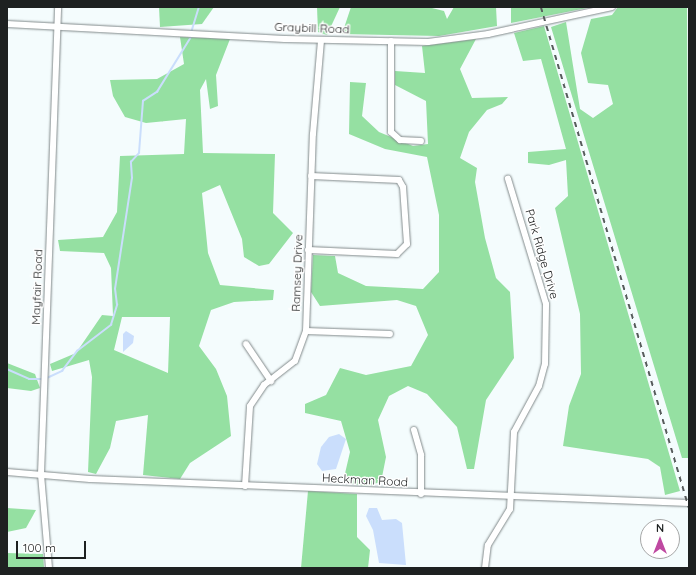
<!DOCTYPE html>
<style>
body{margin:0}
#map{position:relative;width:696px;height:575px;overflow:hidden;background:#f4fcfd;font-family:Quicksand,sans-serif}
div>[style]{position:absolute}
.green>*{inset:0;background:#95e0a2}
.water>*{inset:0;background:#cadefc}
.stream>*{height:1.5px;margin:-0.75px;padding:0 0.75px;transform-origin:0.75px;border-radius:0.75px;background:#cadefc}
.roads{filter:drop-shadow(0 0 1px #828a8b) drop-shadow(0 0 1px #828a8b)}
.minor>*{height:6px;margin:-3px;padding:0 3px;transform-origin:3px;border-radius:3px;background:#fff}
.rail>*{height:1.5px;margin-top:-0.75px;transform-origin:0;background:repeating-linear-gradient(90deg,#575c5c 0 5px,transparent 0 10px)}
span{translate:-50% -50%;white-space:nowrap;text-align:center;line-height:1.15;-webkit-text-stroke:3px #fff;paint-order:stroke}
.street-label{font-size:12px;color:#1e2121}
.frame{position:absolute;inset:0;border:8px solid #1e2121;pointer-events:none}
.north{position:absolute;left:640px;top:519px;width:40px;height:40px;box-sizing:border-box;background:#fff;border:1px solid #a5a6a6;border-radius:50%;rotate:0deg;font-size:11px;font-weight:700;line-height:16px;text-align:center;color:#1e2121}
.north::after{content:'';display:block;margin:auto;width:14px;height:18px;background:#bf49a1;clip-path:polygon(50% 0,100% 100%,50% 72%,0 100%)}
.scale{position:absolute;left:16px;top:541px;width:70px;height:18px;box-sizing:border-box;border:2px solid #1e2121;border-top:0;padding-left:5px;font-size:12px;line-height:14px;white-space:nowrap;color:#1e2121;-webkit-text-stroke:3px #fff;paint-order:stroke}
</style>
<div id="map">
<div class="green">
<i style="clip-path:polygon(159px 7px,214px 7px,202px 24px,160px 27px)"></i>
<i style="clip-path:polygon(317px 7px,340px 7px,327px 35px,318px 32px)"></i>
<i style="clip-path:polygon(351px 7px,428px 7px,444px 11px,447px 19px,454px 7px,496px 7px,497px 26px,439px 36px,342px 34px)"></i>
<i style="clip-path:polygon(511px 7px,592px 7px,511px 23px)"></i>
<i style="clip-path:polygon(618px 7px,687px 7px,689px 458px,682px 458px,551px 27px,566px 22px,580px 109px,593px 118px,613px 104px,608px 85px,588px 83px,581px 53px,591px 19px,612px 15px)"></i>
<i style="clip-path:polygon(544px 26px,680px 491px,665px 495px,660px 467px,648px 459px,563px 446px,569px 406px,581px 374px,580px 314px,555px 208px,568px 196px,566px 160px,549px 165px,528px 163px,528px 152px,566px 149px,541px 59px,523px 61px,514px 33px)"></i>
<i style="clip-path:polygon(evenodd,180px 37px,230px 39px,216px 75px,218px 106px,210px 109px,206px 79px,200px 90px,203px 153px,275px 154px,273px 213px,293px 233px,269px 264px,259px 266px,244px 257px,242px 239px,220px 185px,202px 193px,208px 253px,220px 285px,274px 290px,273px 300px,234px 302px,211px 310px,199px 346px,216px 369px,227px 396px,231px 436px,190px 463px,180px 479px,143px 475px,148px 415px,116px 421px,110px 448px,96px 474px,88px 472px,92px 377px,89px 360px,52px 371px,50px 364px,76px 353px,102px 315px,113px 316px,111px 268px,104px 253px,60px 251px,58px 240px,103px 237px,117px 212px,120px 156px,184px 154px,186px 119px,146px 123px,125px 117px,113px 96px,110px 80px,157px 79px,184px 64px,180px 37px,122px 317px,170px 317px,168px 373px,114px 350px,122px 317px)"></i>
<i style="clip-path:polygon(476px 39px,460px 69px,472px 98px,508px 97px,502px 104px,487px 110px,469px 132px,460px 158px,477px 168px,475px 182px,485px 238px,496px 278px,510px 292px,514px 358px,486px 400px,474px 469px,467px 469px,457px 427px,427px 394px,408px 386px,389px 396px,378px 420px,386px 457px,381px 482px,366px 486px,343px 482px,350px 452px,341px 421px,305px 413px,305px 404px,326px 395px,340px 368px,366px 375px,411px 366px,428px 335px,416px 306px,397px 300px,320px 306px,311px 292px,313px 255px,335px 256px,338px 273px,366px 286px,423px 289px,439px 272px,439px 215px,427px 157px,385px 149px,349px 134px,350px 82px,366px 83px,362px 116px,379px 132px,413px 146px,428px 144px,426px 101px,395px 85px,395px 71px,425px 73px,422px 46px)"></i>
<i style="clip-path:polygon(7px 363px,35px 374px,40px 388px,31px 391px,7px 388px)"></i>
<i style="clip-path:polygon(308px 491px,357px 494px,357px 537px,370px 550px,368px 568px,301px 568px)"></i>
<i style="clip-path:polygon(7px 508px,36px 510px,26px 528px,7px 532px)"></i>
<i style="clip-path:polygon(7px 553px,43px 554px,44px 568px,7px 568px)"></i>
</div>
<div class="water">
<i style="clip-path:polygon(126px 331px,134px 336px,133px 343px,123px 352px,123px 334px)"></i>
<i style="clip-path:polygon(339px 434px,346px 439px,336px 469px,322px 471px,317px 464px,321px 447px,329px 437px)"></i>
<i style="clip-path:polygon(369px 508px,377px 508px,382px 520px,396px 519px,402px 523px,406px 565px,379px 563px,373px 530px,366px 516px)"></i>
</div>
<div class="stream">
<i style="left:191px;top:33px;width:27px;rotate:-73deg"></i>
<i style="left:7px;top:369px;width:24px;rotate:24deg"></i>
<i style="left:29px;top:379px;width:14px"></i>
<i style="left:47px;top:378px;width:17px;rotate:-25deg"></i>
<i style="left:62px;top:371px;width:25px;rotate:-53deg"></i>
<i style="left:77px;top:351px;width:43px;rotate:-37.4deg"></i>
<i style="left:111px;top:325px;width:21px;rotate:-73deg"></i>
<i style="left:117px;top:305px;width:16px;rotate:-97deg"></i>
<i style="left:115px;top:289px;width:112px;rotate:-81.3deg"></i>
<i style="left:132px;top:178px;width:16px;rotate:-94deg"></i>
<i style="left:131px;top:162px;width:12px;rotate:-48deg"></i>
<i style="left:139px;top:153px;width:52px;rotate:-85.6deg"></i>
<i style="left:143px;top:101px;width:17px;rotate:-33deg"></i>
<i style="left:157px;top:92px;width:65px;rotate:-58.3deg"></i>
</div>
<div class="roads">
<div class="minor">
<i style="left:7px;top:24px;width:278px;rotate:3.1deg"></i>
<i style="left:285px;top:39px;width:143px;rotate:1.2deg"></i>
<i style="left:428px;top:42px;width:61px;rotate:-7.6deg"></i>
<i style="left:488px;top:34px;width:127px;rotate:-12.3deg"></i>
<i style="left:391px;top:41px;width:91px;rotate:90deg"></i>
<i style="left:391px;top:132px;width:12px;rotate:42deg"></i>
<i style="left:400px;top:140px;width:21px;rotate:3deg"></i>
<i style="left:308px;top:250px;width:89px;rotate:2.6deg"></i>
<i style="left:397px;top:254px;width:14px;rotate:-45deg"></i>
<i style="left:407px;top:244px;width:57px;rotate:-94deg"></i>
<i style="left:403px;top:187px;width:8px;rotate:-120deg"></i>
<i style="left:399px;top:180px;width:88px;rotate:-177.4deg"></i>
<i style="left:306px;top:331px;width:84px;rotate:2deg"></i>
<i style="left:246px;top:344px;width:45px;rotate:56deg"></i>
<i style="left:414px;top:430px;width:26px;rotate:74deg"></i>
<i style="left:421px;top:455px;width:39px;rotate:90deg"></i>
<i style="left:7px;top:472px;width:83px;rotate:4.8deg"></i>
<i style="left:90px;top:479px;width:599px;rotate:2.29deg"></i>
<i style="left:245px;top:486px;width:80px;rotate:-86.4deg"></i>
<i style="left:250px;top:406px;width:25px;rotate:-56deg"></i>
<i style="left:264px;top:385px;width:39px;rotate:-38deg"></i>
<i style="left:295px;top:361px;width:32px;rotate:-70deg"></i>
<i style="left:306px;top:331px;width:197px;rotate:-88deg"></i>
<i style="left:313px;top:134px;width:94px;rotate:-85.1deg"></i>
<i style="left:49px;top:568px;width:94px;rotate:-94.9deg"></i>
<i style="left:41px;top:474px;width:467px;rotate:-87.9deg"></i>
<i style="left:485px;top:568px;width:23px;rotate:-83deg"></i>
<i style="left:488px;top:545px;width:42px;rotate:-58.6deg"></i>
<i style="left:510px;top:509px;width:77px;rotate:-87deg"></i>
<i style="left:514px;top:432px;width:52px;rotate:-61.5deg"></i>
<i style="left:539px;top:386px;width:23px;rotate:-75deg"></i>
<i style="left:545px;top:364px;width:60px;rotate:-89deg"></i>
<i style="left:546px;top:304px;width:131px;rotate:-106.9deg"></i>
</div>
</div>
<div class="rail">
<i style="left:541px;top:7px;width:522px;rotate:73.54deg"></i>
</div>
<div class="street-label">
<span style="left:312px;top:28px;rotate:2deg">Graybill Road</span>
<span style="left:542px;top:254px;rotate:74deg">Park Ridge Drive</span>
<span style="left:297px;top:273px;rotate:-88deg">Ramsey Drive</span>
<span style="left:37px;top:287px;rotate:-88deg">Mayfair Road</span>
<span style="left:365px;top:480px;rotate:3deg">Heckman Road</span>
</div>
<div class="frame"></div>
<div class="north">N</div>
<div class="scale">100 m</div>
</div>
